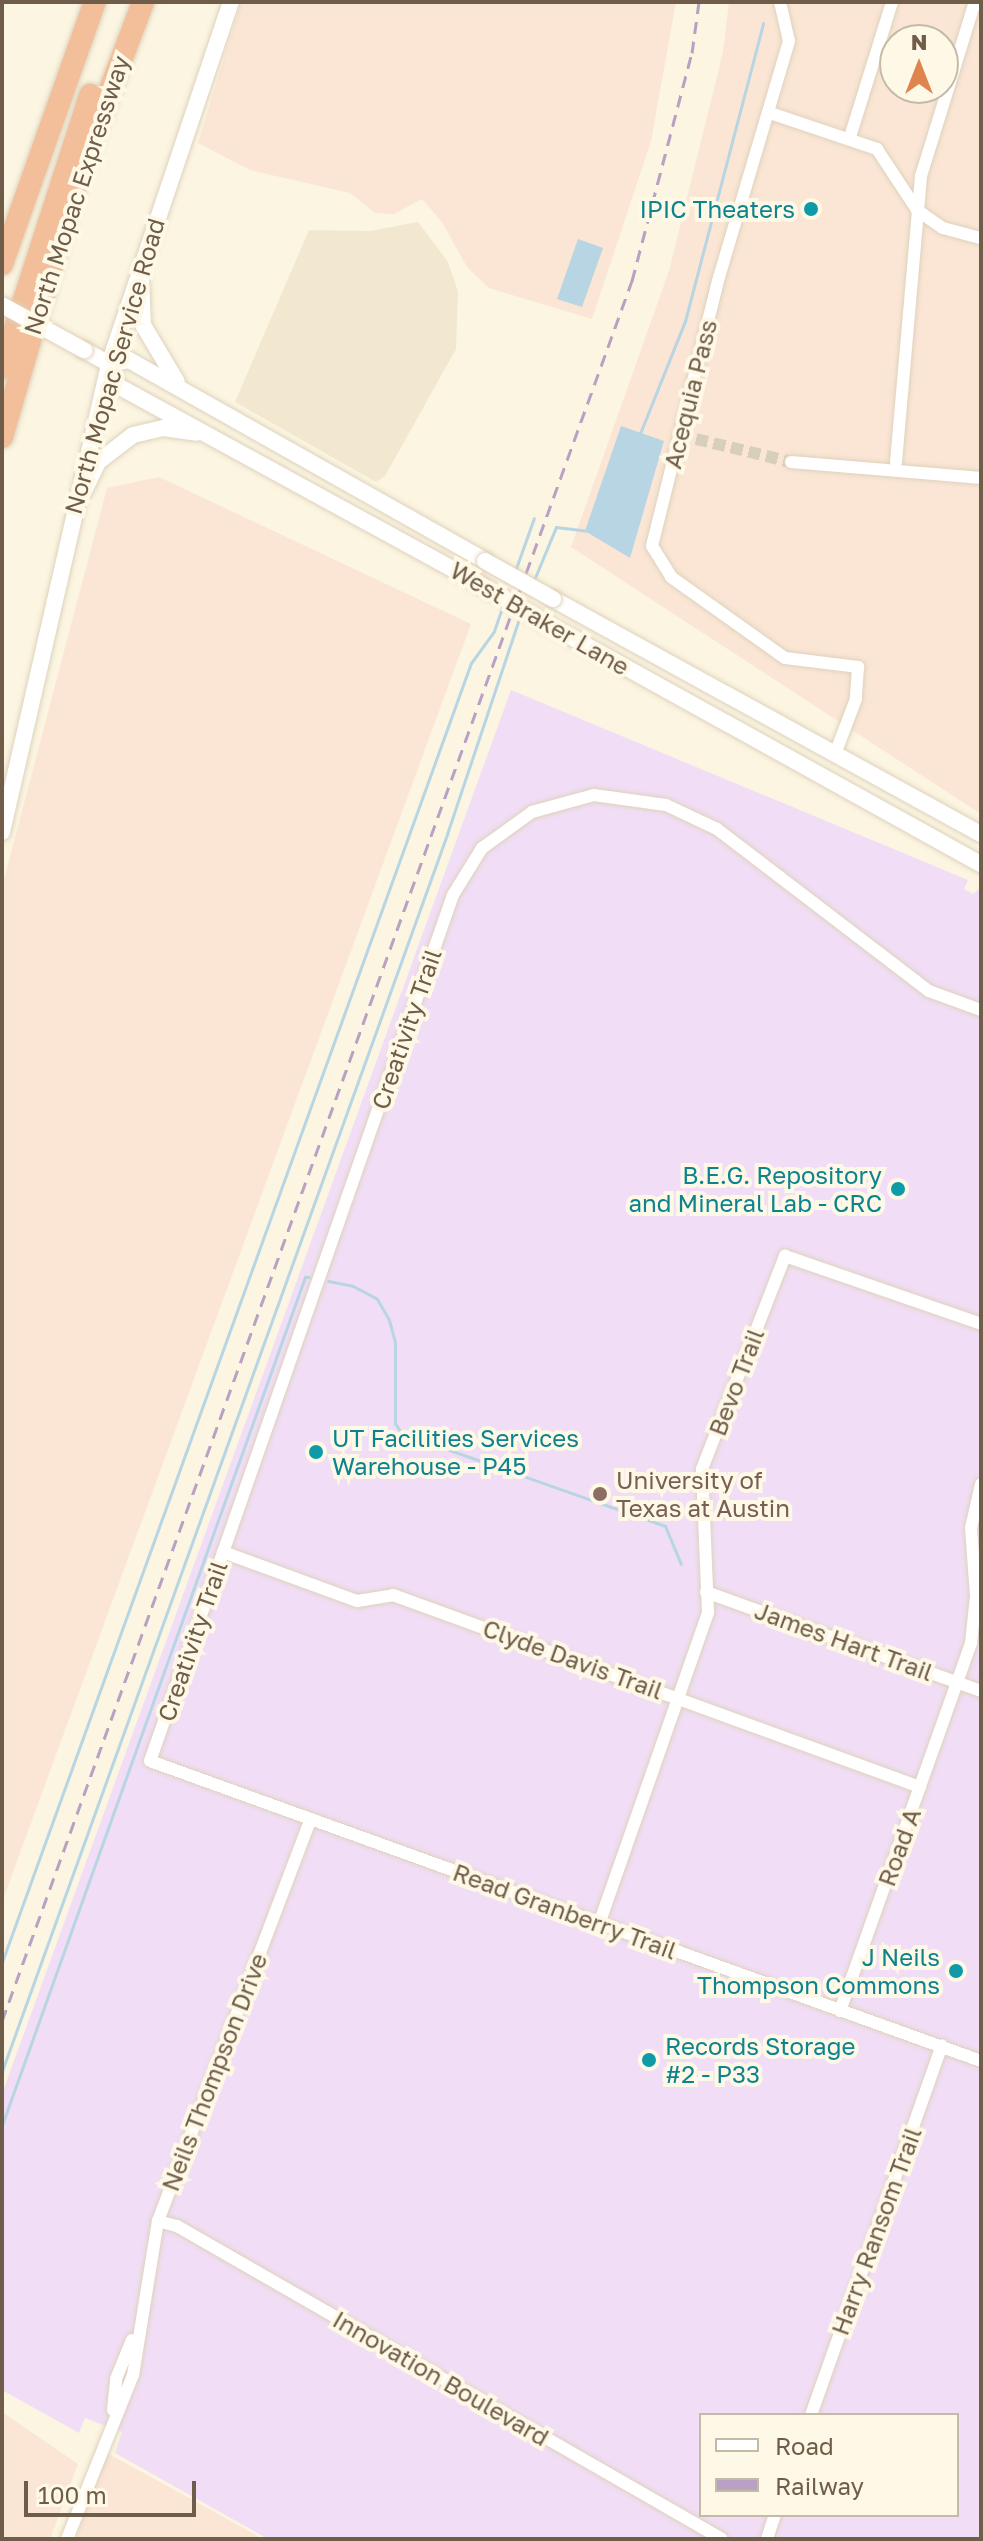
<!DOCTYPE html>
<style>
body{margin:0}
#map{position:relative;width:983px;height:2541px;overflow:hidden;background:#fbf5e1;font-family:"Golos Text",sans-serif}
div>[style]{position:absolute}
.residential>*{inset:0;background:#f2e8d0}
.commercial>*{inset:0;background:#fbe6d5}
.education>*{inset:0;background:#f1def6}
.water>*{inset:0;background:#b7d5e2}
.stream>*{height:3px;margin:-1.5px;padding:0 1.5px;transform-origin:1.5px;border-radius:1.5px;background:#b7d5e2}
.street-tunnel>*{height:12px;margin-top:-6px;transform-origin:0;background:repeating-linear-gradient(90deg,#d8cfbb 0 12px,transparent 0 18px)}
.roads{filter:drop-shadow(0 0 2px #ded2bd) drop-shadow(0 0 2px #ded2bd)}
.street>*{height:12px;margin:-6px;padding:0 6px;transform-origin:6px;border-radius:6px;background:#fff}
.secondary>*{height:16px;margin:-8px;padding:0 8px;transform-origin:8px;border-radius:8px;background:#fff}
.highway>*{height:22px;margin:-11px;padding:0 11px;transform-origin:11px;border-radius:11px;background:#f2bf9a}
.rail>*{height:3px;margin-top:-1.5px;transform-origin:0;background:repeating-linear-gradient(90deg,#b8a1c2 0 12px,transparent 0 20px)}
.bridges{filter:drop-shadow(0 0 2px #e0d1b9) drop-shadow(0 0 2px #e0d1b9)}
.secondary-bridge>*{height:16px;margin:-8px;padding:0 8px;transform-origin:8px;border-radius:8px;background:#fff}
.dots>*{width:22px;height:22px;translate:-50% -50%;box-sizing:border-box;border:4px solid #fef8e6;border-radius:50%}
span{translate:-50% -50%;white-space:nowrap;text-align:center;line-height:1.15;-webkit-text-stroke:8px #fef8e6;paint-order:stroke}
.street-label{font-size:24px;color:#705d49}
.culture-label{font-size:24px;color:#0d838f}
.right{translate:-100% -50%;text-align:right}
.left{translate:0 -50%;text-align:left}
.education-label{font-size:24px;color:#785e54}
.frame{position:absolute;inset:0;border:4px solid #705d49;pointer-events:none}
.legend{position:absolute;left:699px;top:2413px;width:260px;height:104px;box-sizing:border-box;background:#fef8e6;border:2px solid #c5baa7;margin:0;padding:10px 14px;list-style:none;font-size:24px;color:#705d49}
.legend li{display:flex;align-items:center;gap:16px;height:40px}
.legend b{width:40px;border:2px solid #c5baa7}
.north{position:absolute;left:879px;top:24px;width:80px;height:80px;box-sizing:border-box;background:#fef8e6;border:2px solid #c5baa7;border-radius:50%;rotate:0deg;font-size:22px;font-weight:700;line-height:32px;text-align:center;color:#705d49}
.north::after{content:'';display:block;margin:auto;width:28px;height:36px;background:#df844c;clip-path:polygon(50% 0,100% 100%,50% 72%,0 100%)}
.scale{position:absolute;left:24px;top:2481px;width:172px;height:36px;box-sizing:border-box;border:4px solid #705d49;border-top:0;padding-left:10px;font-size:24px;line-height:28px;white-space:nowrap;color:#705d49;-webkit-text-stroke:6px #fef8e6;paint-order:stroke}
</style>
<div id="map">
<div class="residential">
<i style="clip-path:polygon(418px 222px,448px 262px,458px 292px,456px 349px,385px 476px,376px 482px,235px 402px,309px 230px,370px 231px)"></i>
</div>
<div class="commercial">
<i style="clip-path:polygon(241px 2px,676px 2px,651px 141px,592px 319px,489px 288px,467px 267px,442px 222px,422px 199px,394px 214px,375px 213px,350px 193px,250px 170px,198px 143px)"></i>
<i style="clip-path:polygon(evenodd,729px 2px,981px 2px,981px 814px,571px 547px,669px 271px,723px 52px,729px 2px,895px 40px,943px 40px,943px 88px,895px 88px,895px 40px)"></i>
<i style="clip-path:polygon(159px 477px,471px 624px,2px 1902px,2px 887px,107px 488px)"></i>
<i style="clip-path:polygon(2px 2412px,78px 2464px,50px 2539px,2px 2539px)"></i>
<i style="clip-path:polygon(107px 2453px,191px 2499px,263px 2539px,76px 2539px)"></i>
</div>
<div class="education">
<i style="clip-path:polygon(evenodd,511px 690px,968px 880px,964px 889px,973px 894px,981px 887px,981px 2539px,268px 2539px,115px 2453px,122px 2432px,85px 2418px,79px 2433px,2px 2390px,2px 2094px,511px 690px,701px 2415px,957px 2415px,957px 2515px,701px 2515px,701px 2415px)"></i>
</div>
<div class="water">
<i style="clip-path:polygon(578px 239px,603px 248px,582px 307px,557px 299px)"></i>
<i style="clip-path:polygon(621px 426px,664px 441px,630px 558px,585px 531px)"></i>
</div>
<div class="stream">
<i style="left:639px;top:436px;width:124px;rotate:-68.2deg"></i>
<i style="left:685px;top:321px;width:308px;rotate:-75.3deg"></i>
<i style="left:515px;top:571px;width:56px;rotate:-70.3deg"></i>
<i style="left:534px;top:580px;width:57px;rotate:-67.5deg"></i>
<i style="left:556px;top:527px;width:31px;rotate:7deg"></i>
<i style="left:328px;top:1281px;width:25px;rotate:11deg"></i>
<i style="left:353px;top:1286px;width:27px;rotate:28deg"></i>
<i style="left:377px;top:1299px;width:24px;rotate:60deg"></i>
<i style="left:389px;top:1320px;width:23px;rotate:75deg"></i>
<i style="left:395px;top:1342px;width:81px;rotate:90deg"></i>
<i style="left:395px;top:1423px;width:12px;rotate:59deg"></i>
<i style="left:401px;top:1433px;width:280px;rotate:19.4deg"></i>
<i style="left:665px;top:1526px;width:41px;rotate:67.2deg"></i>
<i style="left:2px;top:1962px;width:1381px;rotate:-70.15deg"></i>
<i style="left:471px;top:663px;width:39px;rotate:-54deg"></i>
<i style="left:494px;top:631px;width:28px;rotate:-71deg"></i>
<i style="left:2px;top:2071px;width:1315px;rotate:-70.21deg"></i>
<i style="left:447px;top:834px;width:233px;rotate:-71.5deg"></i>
<i style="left:2px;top:2125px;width:901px;rotate:-70.34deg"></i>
<i style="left:305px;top:1277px;width:4px"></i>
</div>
<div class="street-tunnel">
<i style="left:696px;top:439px;width:98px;rotate:13.6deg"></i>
</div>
<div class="roads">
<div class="street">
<i style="left:780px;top:2px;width:40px;rotate:77deg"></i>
<i style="left:789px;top:41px;width:246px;rotate:106.5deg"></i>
<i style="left:719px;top:277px;width:277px;rotate:104deg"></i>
<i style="left:652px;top:546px;width:36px;rotate:58deg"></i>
<i style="left:671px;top:577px;width:140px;rotate:35.4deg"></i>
<i style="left:785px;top:658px;width:74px;rotate:7deg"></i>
<i style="left:858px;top:667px;width:32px;rotate:94deg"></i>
<i style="left:856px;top:699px;width:59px;rotate:110.9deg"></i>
<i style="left:770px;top:113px;width:113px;rotate:18.6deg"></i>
<i style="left:877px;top:149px;width:73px;rotate:56.7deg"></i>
<i style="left:917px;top:210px;width:32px;rotate:35deg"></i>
<i style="left:943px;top:228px;width:39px;rotate:15deg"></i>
<i style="left:850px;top:137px;width:141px;rotate:-72.7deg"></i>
<i style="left:791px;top:462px;width:191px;rotate:4.8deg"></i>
<i style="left:896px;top:462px;width:287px;rotate:-85deg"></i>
<i style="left:921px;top:176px;width:182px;rotate:-72.8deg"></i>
<i style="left:981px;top:1010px;width:55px;rotate:-159.9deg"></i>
<i style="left:929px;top:991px;width:267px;rotate:-142.6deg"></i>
<i style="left:717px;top:829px;width:56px;rotate:-154.8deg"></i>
<i style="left:666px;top:805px;width:73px;rotate:-172.1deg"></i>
<i style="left:594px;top:795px;width:64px;rotate:164.7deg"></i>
<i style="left:532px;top:812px;width:62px;rotate:144.2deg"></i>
<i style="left:482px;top:848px;width:55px;rotate:121.7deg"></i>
<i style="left:453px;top:895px;width:917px;rotate:109.28deg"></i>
<i style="left:150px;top:1761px;width:883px;rotate:19.85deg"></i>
<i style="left:223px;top:1552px;width:143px;rotate:20.1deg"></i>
<i style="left:357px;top:1601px;width:36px;rotate:-9deg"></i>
<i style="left:393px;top:1595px;width:561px;rotate:20.02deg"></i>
<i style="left:706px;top:1592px;width:292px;rotate:19.8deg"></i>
<i style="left:599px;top:1924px;width:330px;rotate:-70.7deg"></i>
<i style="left:708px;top:1612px;width:143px;rotate:-92.4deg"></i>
<i style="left:702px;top:1469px;width:229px;rotate:-68.7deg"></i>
<i style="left:785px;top:1256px;width:207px;rotate:19.1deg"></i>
<i style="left:840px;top:2011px;width:391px;rotate:-70.4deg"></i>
<i style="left:971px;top:1643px;width:47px;rotate:-83.9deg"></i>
<i style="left:976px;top:1596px;width:68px;rotate:-94.2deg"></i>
<i style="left:971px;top:1528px;width:45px;rotate:-77.2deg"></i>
<i style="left:158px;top:2221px;width:20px;rotate:15deg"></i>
<i style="left:177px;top:2226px;width:628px;rotate:29.87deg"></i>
<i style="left:113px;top:2410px;width:31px;rotate:-84deg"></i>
<i style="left:116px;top:2379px;width:42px;rotate:-67.7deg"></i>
<i style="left:811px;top:2415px;width:392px;rotate:-70.5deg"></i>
<i style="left:67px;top:2539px;width:177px;rotate:-68.1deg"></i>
<i style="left:133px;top:2375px;width:156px;rotate:-80.8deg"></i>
<i style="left:158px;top:2221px;width:430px;rotate:-69.2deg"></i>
<i style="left:767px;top:2539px;width:25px;rotate:-72deg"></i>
</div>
<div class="secondary">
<i style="left:141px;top:279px;width:46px;rotate:87.5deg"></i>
<i style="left:143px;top:325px;width:66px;rotate:59.2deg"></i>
<i style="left:84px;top:350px;width:29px;rotate:29deg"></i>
<i style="left:109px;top:364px;width:24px;rotate:68deg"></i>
<i style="left:118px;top:386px;width:412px;rotate:28.7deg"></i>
<i style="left:109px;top:364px;width:20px;rotate:-11deg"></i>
<i style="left:129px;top:360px;width:409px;rotate:29.4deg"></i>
<i style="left:83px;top:493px;width:34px;rotate:-64deg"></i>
<i style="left:98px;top:462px;width:44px;rotate:-37.6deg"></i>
<i style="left:133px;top:435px;width:31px;rotate:-13deg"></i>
<i style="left:163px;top:428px;width:34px;rotate:8deg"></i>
<i style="left:553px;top:599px;width:488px;rotate:28.8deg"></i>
<i style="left:544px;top:622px;width:500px;rotate:29deg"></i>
<i style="left:2px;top:832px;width:480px;rotate:-77.1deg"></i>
<i style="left:109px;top:364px;width:382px;rotate:-71.4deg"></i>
</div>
<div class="highway">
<i style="left:2px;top:264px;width:278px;rotate:-70.5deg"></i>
<i style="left:2px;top:368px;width:287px;rotate:-72.1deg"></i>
<i style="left:2px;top:437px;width:279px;rotate:-73.8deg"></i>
<i style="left:80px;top:169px;width:178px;rotate:-69.3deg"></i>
</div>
</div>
<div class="rail">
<i style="left:2px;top:2021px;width:1851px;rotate:-70.1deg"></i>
<i style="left:632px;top:281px;width:236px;rotate:-75.3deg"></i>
<i style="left:692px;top:53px;width:51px;rotate:-82.2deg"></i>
</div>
<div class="bridges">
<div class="secondary-bridge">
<i style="left:2px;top:305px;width:94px;rotate:28.8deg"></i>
<i style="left:485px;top:561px;width:78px;rotate:29.2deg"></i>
<i style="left:479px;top:584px;width:75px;rotate:30.3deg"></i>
</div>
</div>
<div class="dots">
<i style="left:811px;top:209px;background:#0f9aa8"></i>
<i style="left:898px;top:1189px;background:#0f9aa8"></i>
<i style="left:316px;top:1452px;background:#0f9aa8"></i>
<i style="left:600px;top:1494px;background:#8d6e63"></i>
<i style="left:956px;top:1971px;background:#0f9aa8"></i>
<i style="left:649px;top:2060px;background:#0f9aa8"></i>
</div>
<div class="street-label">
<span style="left:76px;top:195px;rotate:-72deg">North Mopac Expressway</span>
<span style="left:114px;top:366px;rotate:-74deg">North Mopac Service Road</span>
<span style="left:690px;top:394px;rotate:-76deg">Acequia Pass</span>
<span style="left:540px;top:618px;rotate:30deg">West Braker Lane</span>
<span style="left:406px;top:1029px;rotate:-71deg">Creativity Trail</span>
<span style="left:736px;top:1382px;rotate:-69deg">Bevo Trail</span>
<span style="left:192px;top:1641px;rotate:-71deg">Creativity Trail</span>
<span style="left:844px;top:1641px;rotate:20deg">James Hart Trail</span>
<span style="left:573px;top:1659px;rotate:20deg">Clyde Davis Trail</span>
<span style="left:899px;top:1847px;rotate:-70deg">Road A</span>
<span style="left:565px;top:1911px;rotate:20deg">Read Granberry Trail</span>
<span style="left:214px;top:2072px;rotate:-69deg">Neils Thompson Drive</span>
<span style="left:876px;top:2231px;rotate:-70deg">Harry Ransom Trail</span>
<span style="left:441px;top:2378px;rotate:30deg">Innovation Boulevard</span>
</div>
<div class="culture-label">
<span class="right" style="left:795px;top:209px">IPIC Theaters</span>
<span class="right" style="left:882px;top:1189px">B.E.G. Repository<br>and Mineral Lab - CRC</span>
<span class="left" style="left:332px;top:1452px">UT Facilities Services<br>Warehouse - P45</span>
<span class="right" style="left:940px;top:1971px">J Neils<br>Thompson Commons</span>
<span class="left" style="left:665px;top:2060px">Records Storage<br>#2 - P33</span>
</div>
<div class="education-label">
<span class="left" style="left:616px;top:1494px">University of<br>Texas at Austin</span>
</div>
<div class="frame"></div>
<ul class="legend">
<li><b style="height:10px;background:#fff"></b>Road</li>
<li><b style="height:10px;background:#b8a1c2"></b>Railway</li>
</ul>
<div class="north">N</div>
<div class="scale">100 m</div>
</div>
